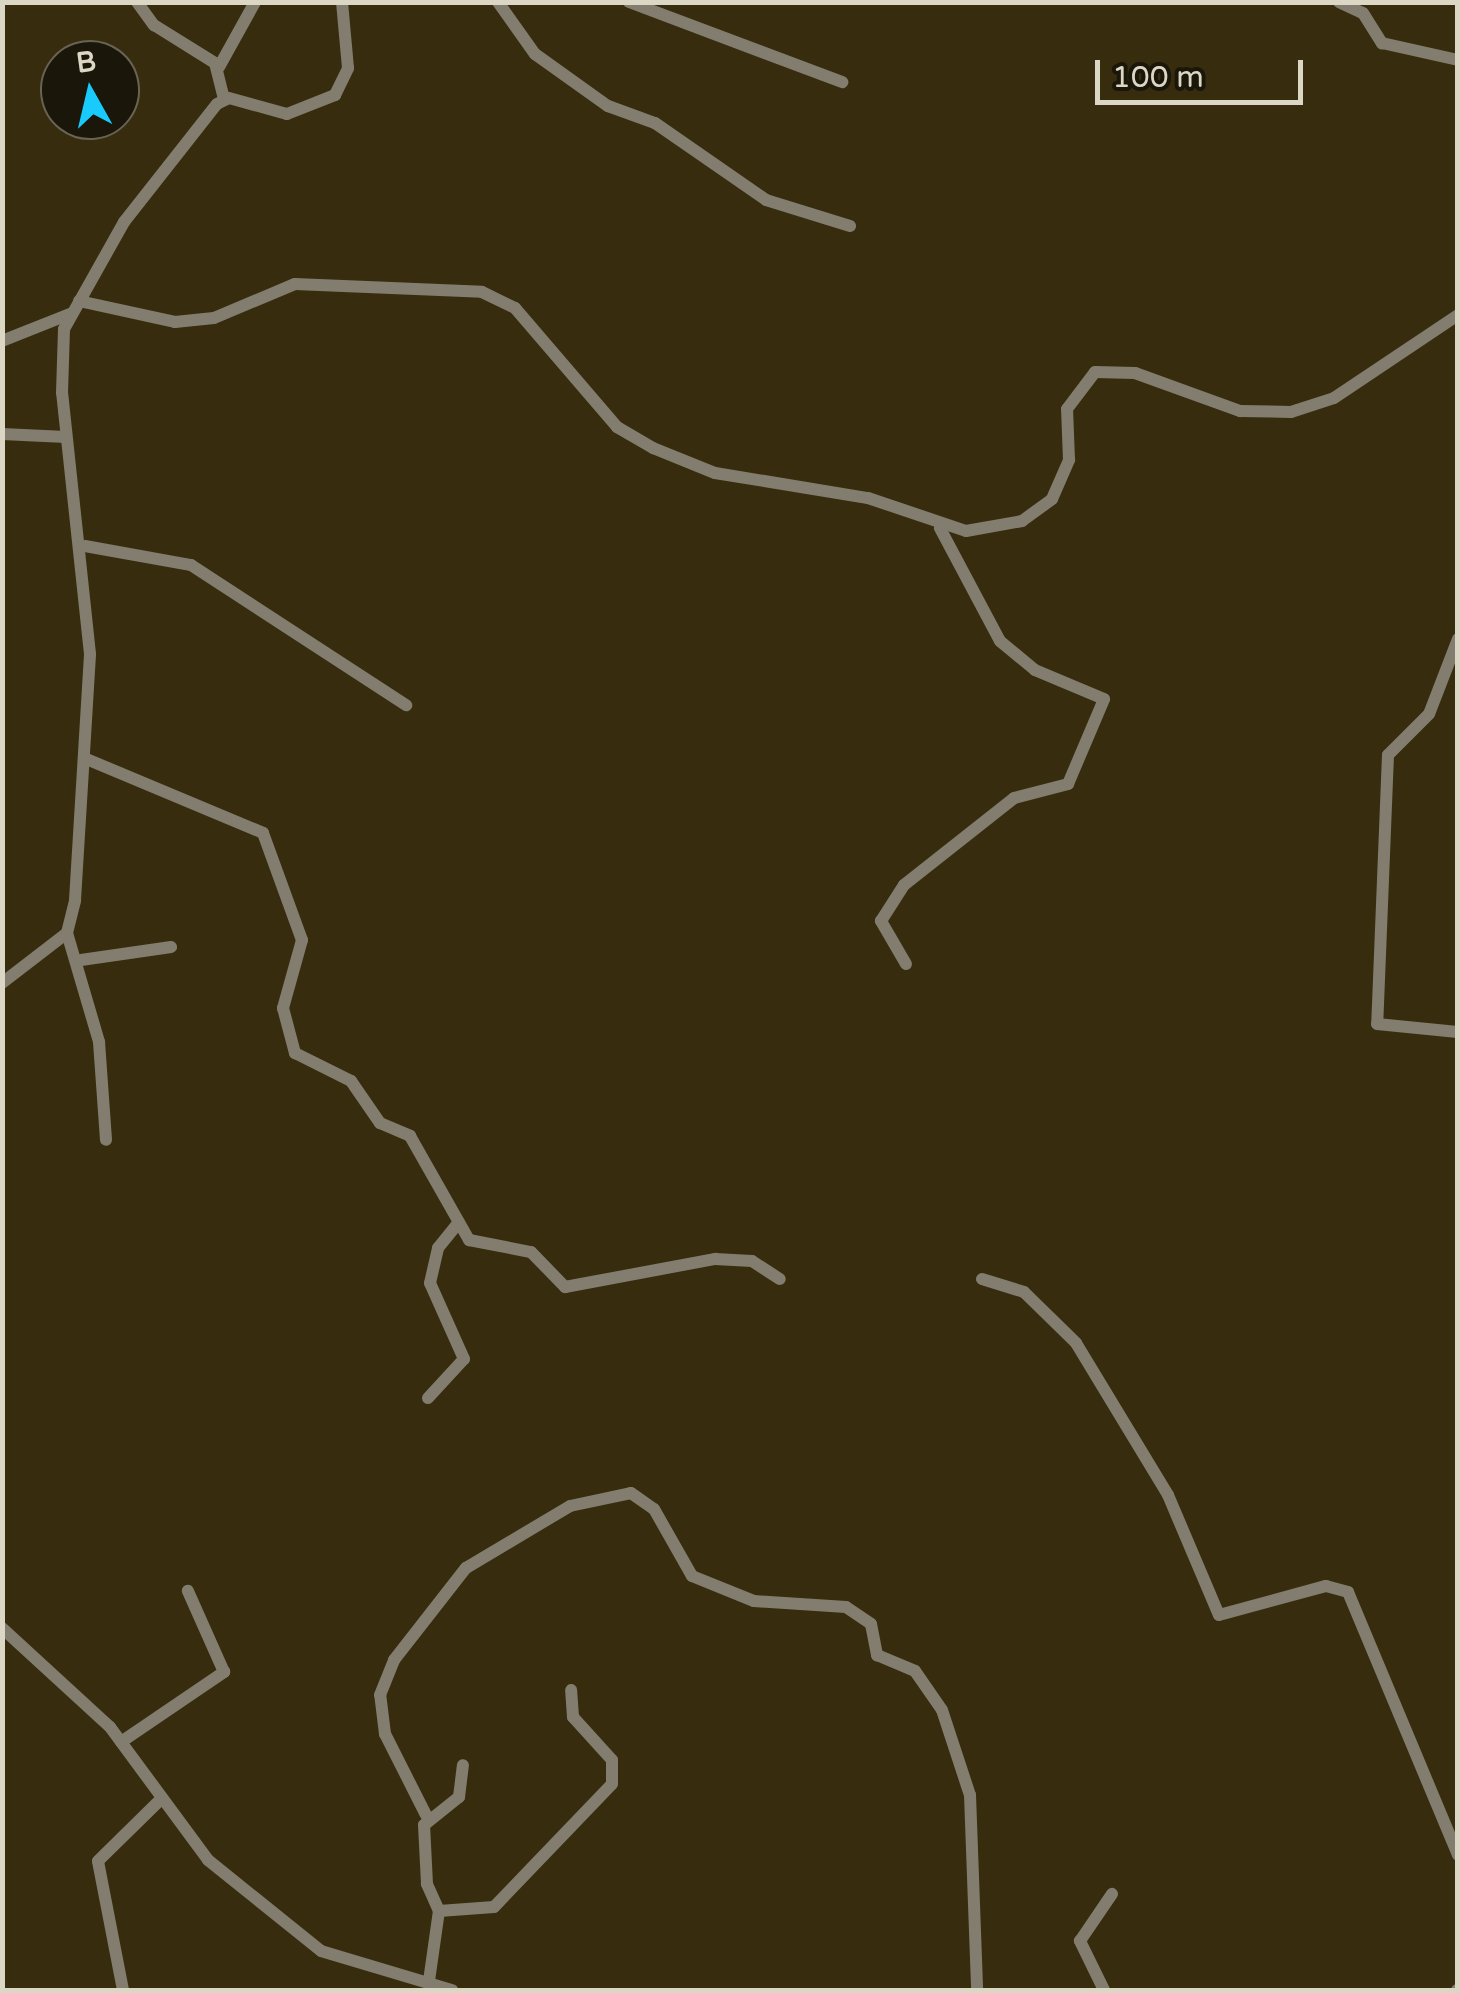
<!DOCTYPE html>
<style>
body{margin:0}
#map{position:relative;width:1460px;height:1993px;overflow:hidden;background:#372d0e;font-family:"Varela Round",sans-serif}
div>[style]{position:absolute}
.minor>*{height:12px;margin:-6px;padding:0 6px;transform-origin:6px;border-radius:6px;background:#827d6e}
span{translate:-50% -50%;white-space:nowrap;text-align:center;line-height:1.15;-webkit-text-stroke:10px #1a1609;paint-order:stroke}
.frame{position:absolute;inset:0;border:5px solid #dcd6c5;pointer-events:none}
.north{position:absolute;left:40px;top:40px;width:100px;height:100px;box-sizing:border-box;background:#1a1609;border:2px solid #686354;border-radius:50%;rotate:352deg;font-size:28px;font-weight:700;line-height:40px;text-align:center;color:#dcd6c5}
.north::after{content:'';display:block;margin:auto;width:35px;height:45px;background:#19cafc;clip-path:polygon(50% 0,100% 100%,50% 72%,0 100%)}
.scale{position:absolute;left:1095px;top:60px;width:208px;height:45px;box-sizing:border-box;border:5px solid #dcd6c5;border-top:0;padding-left:12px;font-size:30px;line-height:35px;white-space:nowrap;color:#dcd6c5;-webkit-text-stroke:8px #1a1609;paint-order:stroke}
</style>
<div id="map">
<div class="minor">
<i style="left:137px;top:2px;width:29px;rotate:54deg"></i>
<i style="left:154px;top:25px;width:72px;rotate:31.9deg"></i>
<i style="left:215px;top:63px;width:37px;rotate:76deg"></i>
<i style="left:498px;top:2px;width:64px;rotate:54.6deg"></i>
<i style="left:535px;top:54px;width:90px;rotate:35.5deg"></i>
<i style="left:608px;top:106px;width:50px;rotate:19.9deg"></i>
<i style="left:655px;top:123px;width:135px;rotate:34.7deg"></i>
<i style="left:766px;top:200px;width:88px;rotate:17.2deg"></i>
<i style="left:629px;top:2px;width:228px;rotate:20.6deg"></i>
<i style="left:1339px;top:2px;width:26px;rotate:25deg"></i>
<i style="left:1363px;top:13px;width:36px;rotate:58deg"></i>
<i style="left:1382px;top:43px;width:78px;rotate:12.6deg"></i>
<i style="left:219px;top:67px;width:74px;rotate:-61deg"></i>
<i style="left:79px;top:301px;width:98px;rotate:12.3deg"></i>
<i style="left:175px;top:322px;width:39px;rotate:-6deg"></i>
<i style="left:214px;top:318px;width:88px;rotate:-22.8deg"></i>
<i style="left:295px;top:284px;width:187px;rotate:2.4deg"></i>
<i style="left:482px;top:292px;width:37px;rotate:26deg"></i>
<i style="left:515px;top:308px;width:157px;rotate:49.4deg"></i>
<i style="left:617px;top:427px;width:42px;rotate:30.3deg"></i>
<i style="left:653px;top:448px;width:67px;rotate:22deg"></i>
<i style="left:715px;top:473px;width:155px;rotate:9.3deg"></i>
<i style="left:868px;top:498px;width:103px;rotate:18.6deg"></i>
<i style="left:966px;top:531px;width:57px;rotate:-10.1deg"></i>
<i style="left:1022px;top:521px;width:37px;rotate:-36deg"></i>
<i style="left:1052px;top:499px;width:43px;rotate:-66.4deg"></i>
<i style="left:1069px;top:460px;width:51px;rotate:-92.2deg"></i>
<i style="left:1067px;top:409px;width:46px;rotate:-52.9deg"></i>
<i style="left:1095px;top:372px;width:40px;rotate:1.4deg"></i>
<i style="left:1135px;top:373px;width:112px;rotate:19.9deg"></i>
<i style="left:1240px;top:411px;width:51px;rotate:1.1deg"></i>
<i style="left:1291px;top:412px;width:45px;rotate:-18deg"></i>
<i style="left:1334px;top:398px;width:149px;rotate:-33.8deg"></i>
<i style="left:2px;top:341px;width:73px;rotate:-21.7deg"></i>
<i style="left:2px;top:434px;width:64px;rotate:2.7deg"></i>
<i style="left:85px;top:546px;width:108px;rotate:10.2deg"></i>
<i style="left:191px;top:565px;width:257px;rotate:33.1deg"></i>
<i style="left:1458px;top:639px;width:80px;rotate:111.1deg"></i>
<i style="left:1429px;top:714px;width:58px;rotate:135deg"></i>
<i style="left:1388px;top:755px;width:269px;rotate:92.3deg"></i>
<i style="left:1377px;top:1024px;width:81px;rotate:5.6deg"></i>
<i style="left:84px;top:758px;width:194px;rotate:22.7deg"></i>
<i style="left:263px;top:833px;width:114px;rotate:70deg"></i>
<i style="left:302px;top:940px;width:71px;rotate:105.6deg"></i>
<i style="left:283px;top:1008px;width:47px;rotate:75.1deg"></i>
<i style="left:295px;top:1053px;width:63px;rotate:26.6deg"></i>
<i style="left:351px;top:1081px;width:51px;rotate:55.4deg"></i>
<i style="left:380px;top:1123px;width:33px;rotate:23deg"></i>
<i style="left:410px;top:1136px;width:120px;rotate:60.4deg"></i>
<i style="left:469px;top:1240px;width:63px;rotate:11deg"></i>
<i style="left:531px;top:1252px;width:49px;rotate:45.8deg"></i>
<i style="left:565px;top:1287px;width:153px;rotate:-10.6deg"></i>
<i style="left:715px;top:1259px;width:37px;rotate:3deg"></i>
<i style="left:752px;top:1261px;width:33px;rotate:33deg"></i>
<i style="left:67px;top:933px;width:114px;rotate:73.6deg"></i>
<i style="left:99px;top:1042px;width:98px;rotate:85.9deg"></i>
<i style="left:81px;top:960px;width:91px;rotate:-8.2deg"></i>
<i style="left:906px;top:964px;width:50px;rotate:-120.2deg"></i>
<i style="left:881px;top:921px;width:43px;rotate:-57.4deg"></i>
<i style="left:904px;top:885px;width:140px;rotate:-38.3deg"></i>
<i style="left:1014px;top:798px;width:56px;rotate:-14.5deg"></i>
<i style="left:1068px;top:784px;width:92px;rotate:-67deg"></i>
<i style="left:1104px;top:699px;width:75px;rotate:-157.2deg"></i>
<i style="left:1035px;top:670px;width:45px;rotate:-140.4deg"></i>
<i style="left:1000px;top:641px;width:128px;rotate:-118deg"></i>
<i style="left:2px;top:983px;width:82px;rotate:-37.6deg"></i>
<i style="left:67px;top:933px;width:34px;rotate:-76deg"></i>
<i style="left:75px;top:900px;width:246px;rotate:-86.5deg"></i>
<i style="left:90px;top:654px;width:262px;rotate:-96.1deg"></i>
<i style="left:62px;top:393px;width:64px;rotate:-88.2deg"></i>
<i style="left:64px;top:329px;width:123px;rotate:-60.7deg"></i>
<i style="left:124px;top:222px;width:150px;rotate:-51.8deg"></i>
<i style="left:217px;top:104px;width:13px;rotate:-27deg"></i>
<i style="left:229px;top:98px;width:60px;rotate:15.4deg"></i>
<i style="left:287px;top:114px;width:52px;rotate:-21.6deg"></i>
<i style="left:335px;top:95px;width:30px;rotate:-64deg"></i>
<i style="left:348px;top:68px;width:66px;rotate:-95.2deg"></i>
<i style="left:982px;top:1279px;width:44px;rotate:17.2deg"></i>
<i style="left:1024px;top:1292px;width:73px;rotate:44.4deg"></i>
<i style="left:1076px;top:1343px;width:178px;rotate:58.8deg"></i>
<i style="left:1168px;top:1495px;width:130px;rotate:67deg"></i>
<i style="left:1219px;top:1615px;width:111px;rotate:-15.2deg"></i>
<i style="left:1326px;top:1586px;width:23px;rotate:15deg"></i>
<i style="left:1348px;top:1592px;width:285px;rotate:67.3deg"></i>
<i style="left:428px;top:1398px;width:53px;rotate:-47.3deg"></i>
<i style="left:464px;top:1359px;width:83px;rotate:-114.1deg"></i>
<i style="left:430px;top:1283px;width:36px;rotate:-77deg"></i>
<i style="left:438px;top:1248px;width:33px;rotate:-51deg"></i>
<i style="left:2px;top:1628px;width:147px;rotate:42.5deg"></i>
<i style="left:110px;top:1727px;width:165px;rotate:53.6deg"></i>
<i style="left:208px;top:1860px;width:145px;rotate:38.8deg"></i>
<i style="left:321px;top:1951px;width:137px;rotate:16.6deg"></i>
<i style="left:121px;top:1742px;width:125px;rotate:-34.2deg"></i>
<i style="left:224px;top:1672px;width:89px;rotate:-114deg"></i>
<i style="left:426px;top:1815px;width:91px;rotate:-116.8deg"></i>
<i style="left:385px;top:1734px;width:39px;rotate:-97deg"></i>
<i style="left:380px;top:1695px;width:38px;rotate:-68deg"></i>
<i style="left:394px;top:1660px;width:117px;rotate:-52deg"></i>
<i style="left:466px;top:1568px;width:121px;rotate:-30.8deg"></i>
<i style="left:570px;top:1506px;width:62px;rotate:-12deg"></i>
<i style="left:631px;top:1493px;width:28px;rotate:35deg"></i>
<i style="left:654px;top:1509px;width:77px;rotate:60.4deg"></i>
<i style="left:692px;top:1576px;width:67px;rotate:22deg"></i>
<i style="left:754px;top:1601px;width:92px;rotate:3.7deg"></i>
<i style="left:846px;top:1607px;width:30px;rotate:34deg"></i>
<i style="left:871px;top:1624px;width:32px;rotate:79deg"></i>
<i style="left:877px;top:1655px;width:41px;rotate:22.8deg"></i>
<i style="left:915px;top:1671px;width:47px;rotate:55.3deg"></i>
<i style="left:942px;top:1710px;width:89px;rotate:71.8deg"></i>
<i style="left:970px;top:1795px;width:195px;rotate:87.9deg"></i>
<i style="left:439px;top:1911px;width:30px;rotate:-114deg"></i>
<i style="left:427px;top:1884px;width:59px;rotate:-92.9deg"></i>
<i style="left:424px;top:1825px;width:45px;rotate:-38.7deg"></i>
<i style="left:459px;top:1797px;width:32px;rotate:-83deg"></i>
<i style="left:429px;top:1981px;width:71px;rotate:-81.9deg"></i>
<i style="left:439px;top:1911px;width:55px;rotate:-4.2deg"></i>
<i style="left:494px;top:1907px;width:170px;rotate:-46.2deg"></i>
<i style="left:612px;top:1784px;width:24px;rotate:-90deg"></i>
<i style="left:612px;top:1760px;width:58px;rotate:-132.2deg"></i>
<i style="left:573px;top:1717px;width:27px;rotate:-94deg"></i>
<i style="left:123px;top:1990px;width:131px;rotate:-101deg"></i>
<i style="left:98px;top:1861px;width:84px;rotate:-44.5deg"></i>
<i style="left:1104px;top:1990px;width:55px;rotate:-116.1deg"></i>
<i style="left:1080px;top:1941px;width:57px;rotate:-55.8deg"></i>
<i style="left:1457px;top:1990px;width:1px"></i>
</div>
<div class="frame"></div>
<div class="north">B</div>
<div class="scale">100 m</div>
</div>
